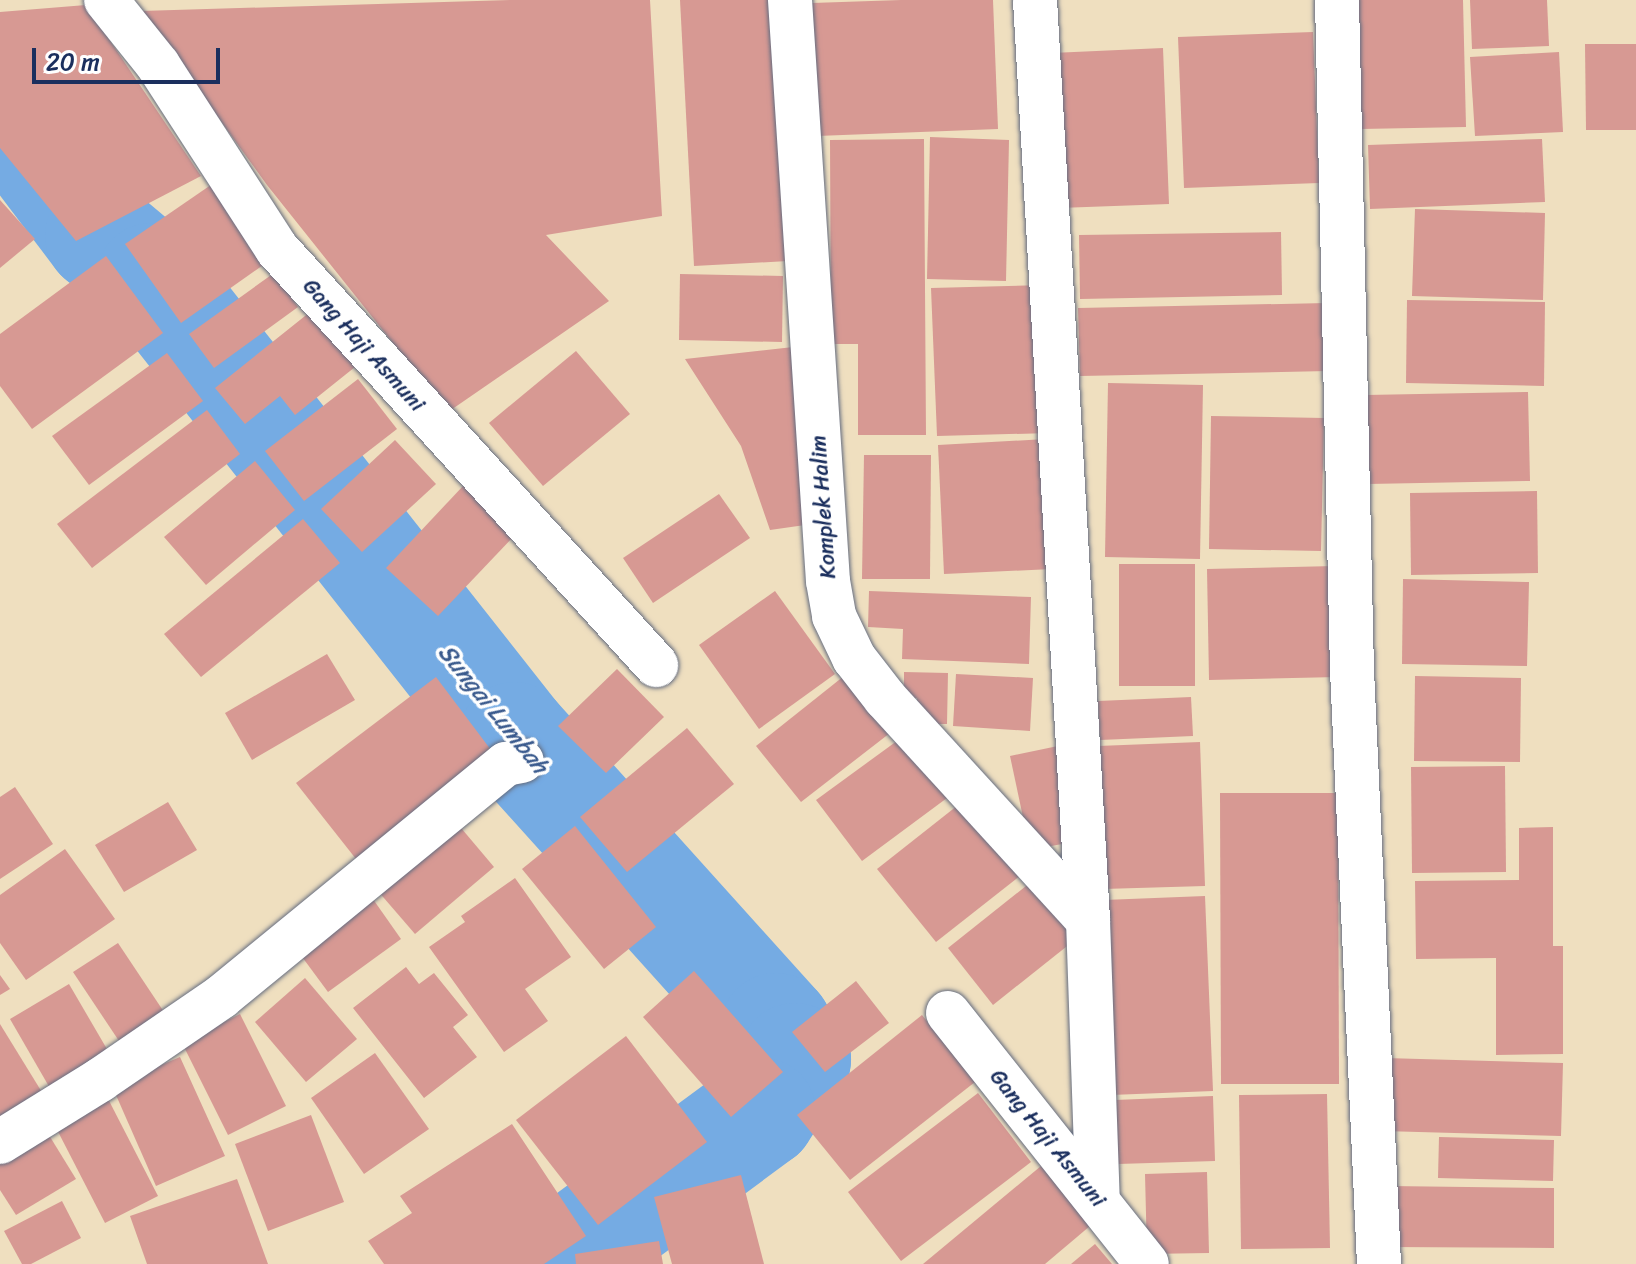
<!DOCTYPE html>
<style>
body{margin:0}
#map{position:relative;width:1636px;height:1264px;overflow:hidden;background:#efdfbf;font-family:Sriracha,sans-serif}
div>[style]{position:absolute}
.river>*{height:112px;margin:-56px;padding:0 56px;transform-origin:56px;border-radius:56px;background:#75abe3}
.building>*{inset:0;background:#d79993}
.roads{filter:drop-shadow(0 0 2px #656d80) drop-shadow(0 0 2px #656d80)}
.minor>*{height:44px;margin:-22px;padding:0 22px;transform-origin:22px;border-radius:22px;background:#fff}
span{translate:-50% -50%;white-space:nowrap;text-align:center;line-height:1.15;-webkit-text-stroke:7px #fff;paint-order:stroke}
.street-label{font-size:22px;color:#1b2f5e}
.water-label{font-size:24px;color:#3a5a8d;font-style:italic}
.scale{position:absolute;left:32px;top:48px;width:188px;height:36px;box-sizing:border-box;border:4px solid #1b2f5e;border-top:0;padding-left:10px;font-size:24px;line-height:28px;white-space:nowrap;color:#1b2f5e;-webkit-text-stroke:6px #fff;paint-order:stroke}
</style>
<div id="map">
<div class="river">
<i style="left:0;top:103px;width:167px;rotate:52.8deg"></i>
<i style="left:101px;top:236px;width:67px;rotate:40.1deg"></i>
<i style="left:152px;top:279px;width:585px;rotate:51.74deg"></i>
<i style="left:514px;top:738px;width:392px;rotate:48deg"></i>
<i style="left:776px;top:1029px;width:36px;rotate:58deg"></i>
<i style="left:795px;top:1059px;width:64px;rotate:122.9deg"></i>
<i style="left:760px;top:1113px;width:255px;rotate:143.6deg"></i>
</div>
<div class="building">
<i style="clip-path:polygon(512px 0,650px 0,662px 216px,546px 235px,609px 301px,448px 412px,267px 185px,141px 11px)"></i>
<i style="clip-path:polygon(680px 0,773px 0,788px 261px,694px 266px)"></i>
<i style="clip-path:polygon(901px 0,993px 0,998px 129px,817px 136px,812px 3px)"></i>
<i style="clip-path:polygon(1358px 0,1463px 0,1466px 127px,1361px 129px)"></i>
<i style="clip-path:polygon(1470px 0,1547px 0,1549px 46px,1472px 49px)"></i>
<i style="clip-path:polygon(86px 5px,201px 176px,76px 241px,0 148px,0 12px)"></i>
<i style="clip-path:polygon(1313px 32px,1319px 183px,1184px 188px,1178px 37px)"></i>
<i style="clip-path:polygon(1585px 44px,1636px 44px,1636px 130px,1586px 130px)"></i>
<i style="clip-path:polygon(1163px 48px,1169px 204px,1059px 208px,1052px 53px)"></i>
<i style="clip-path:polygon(1559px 52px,1563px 132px,1475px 136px,1470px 57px)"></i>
<i style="clip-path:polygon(930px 137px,1009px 140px,1006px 281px,927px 279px)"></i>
<i style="clip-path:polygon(924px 139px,926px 435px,858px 435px,858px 344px,831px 344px,830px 140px)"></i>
<i style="clip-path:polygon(1542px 139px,1545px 202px,1370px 209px,1368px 145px)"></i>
<i style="clip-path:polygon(221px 178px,276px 256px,181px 323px,125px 244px)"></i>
<i style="clip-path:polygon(0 200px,35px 239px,0 268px)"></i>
<i style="clip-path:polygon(1415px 209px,1545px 213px,1543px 300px,1412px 296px)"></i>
<i style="clip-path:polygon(1281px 232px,1282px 295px,1080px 299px,1079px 235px)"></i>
<i style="clip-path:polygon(106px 256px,163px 333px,32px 429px,0 386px,0 334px)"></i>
<i style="clip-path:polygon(274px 273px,298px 307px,214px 368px,189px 334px)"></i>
<i style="clip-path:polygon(680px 274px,783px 276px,782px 342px,679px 340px)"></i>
<i style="clip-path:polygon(1046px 285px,1050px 433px,937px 436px,931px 288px)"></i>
<i style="clip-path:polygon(1407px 300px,1545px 302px,1544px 386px,1406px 383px)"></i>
<i style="clip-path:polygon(1327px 303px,1328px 371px,1080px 376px,1078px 308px)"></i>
<i style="clip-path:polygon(310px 312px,355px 367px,295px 415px,280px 396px,245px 424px,215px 388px)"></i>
<i style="clip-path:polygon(802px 346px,819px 523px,770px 530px,741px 446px,685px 359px)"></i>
<i style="clip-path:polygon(576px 351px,630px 414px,543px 486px,489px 423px)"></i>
<i style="clip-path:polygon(167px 353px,203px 401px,89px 485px,52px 436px)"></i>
<i style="clip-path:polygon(358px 379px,397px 429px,304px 501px,265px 451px)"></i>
<i style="clip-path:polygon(1108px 383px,1203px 385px,1200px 559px,1105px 557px)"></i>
<i style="clip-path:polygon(1528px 392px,1530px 481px,1368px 484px,1366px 395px)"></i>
<i style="clip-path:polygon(207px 410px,240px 454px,92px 568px,57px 524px)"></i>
<i style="clip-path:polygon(1211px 416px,1324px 418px,1321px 551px,1209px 549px)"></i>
<i style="clip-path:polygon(1046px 439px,1052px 569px,944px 574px,938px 445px)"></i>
<i style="clip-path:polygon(395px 440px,436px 484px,362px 552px,321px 509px)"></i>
<i style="clip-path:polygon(864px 455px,931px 455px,930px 579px,862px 579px)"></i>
<i style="clip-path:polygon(255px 461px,295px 510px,206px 585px,164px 537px)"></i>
<i style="clip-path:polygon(463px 486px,515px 535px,438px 616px,386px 568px)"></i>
<i style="clip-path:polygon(1537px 491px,1538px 573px,1411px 575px,1410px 493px)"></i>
<i style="clip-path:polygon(719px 494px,750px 538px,653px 603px,623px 558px)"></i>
<i style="clip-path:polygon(303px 519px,340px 563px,201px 677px,164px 634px)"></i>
<i style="clip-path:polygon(1119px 564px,1195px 564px,1195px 686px,1119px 686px)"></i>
<i style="clip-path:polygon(1335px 566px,1338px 677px,1209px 680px,1207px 569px)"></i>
<i style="clip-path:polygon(1403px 579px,1529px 582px,1527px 666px,1402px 664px)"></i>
<i style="clip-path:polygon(775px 591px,835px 674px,759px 729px,699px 645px)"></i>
<i style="clip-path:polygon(869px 591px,1031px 597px,1029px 664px,902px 659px,903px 629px,868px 627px)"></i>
<i style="clip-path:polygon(327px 654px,355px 700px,252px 760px,225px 713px)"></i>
<i style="clip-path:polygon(617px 669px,664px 717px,606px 773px,558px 726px)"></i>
<i style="clip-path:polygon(904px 672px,948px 673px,947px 724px,917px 724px,917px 698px,904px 698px)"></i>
<i style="clip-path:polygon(956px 674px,1033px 678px,1030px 731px,953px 726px)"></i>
<i style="clip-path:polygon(844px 676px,890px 733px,801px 802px,756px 746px)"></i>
<i style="clip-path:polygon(1415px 676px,1521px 678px,1520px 762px,1414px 761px)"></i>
<i style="clip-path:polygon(436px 677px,494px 754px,356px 859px,296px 783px)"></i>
<i style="clip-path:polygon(1191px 697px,1193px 736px,1100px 740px,1098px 701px)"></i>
<i style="clip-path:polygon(687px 728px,734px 784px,627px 872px,580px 817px)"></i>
<i style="clip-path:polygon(901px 738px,947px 798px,862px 861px,816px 800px)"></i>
<i style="clip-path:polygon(1200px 742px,1205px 886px,1103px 889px,1098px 746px)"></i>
<i style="clip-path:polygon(1058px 746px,1078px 841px,1030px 850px,1010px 756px)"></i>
<i style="clip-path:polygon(1505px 766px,1506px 872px,1412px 873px,1411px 767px)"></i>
<i style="clip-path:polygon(15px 787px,53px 844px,0 879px,0 797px)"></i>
<i style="clip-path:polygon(1220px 793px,1338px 793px,1339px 1084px,1221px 1084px)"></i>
<i style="clip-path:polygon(967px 798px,1025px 872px,936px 942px,877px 869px)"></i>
<i style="clip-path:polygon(168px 802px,197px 850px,124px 892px,95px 845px)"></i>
<i style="clip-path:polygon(451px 816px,494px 867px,415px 934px,371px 883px)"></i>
<i style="clip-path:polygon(575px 826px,656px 927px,604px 969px,522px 869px)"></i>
<i style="clip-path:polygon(1553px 827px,1553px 946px,1563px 946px,1563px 1054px,1496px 1055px,1496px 958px,1416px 959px,1415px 881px,1519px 880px,1519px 828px)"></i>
<i style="clip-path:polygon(65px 849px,115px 919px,26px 980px,0 943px,0 895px)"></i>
<i style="clip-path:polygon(515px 878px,571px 957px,525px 989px,548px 1021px,504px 1052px,429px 947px,465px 922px,461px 916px)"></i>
<i style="clip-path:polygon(1031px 882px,1076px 939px,993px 1005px,948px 948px)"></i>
<i style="clip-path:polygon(368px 892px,401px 939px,328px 992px,294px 946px)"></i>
<i style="clip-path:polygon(1205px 896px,1213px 1091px,1111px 1095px,1104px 900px)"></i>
<i style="clip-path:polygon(118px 943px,164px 1012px,119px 1041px,73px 972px)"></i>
<i style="clip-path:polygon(406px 967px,419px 984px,434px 973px,468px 1015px,453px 1027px,477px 1057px,424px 1098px,353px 1008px)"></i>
<i style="clip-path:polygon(694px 971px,783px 1072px,731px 1117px,643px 1017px)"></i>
<i style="clip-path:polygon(0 975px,10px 989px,0 995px)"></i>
<i style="clip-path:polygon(305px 978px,357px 1039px,306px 1082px,255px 1022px)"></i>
<i style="clip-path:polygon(856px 981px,889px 1023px,825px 1072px,792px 1032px)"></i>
<i style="clip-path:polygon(69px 984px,111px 1056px,51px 1090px,10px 1019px)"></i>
<i style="clip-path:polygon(240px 1014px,286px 1106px,228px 1135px,182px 1043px)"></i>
<i style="clip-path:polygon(922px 1015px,975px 1082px,850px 1180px,797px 1115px)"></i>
<i style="clip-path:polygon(0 1024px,48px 1102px,0 1131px)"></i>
<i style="clip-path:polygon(626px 1036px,707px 1142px,598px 1225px,516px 1120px)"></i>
<i style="clip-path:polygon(375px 1053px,429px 1129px,364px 1174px,311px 1098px)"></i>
<i style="clip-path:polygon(180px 1057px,225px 1156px,156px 1186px,112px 1086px)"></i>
<i style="clip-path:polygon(1385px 1058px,1563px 1063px,1561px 1136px,1383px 1131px)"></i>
<i style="clip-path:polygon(104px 1091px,158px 1196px,105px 1223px,51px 1118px)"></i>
<i style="clip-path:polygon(978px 1093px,1031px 1162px,901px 1261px,848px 1192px)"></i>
<i style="clip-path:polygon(1327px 1094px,1330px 1248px,1241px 1249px,1239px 1095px)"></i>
<i style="clip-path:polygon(1213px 1096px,1215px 1161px,1118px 1164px,1115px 1100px)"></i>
<i style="clip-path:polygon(311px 1115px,344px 1202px,268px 1231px,235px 1144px)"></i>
<i style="clip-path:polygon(512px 1124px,586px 1236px,544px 1264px,384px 1264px,368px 1241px,412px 1213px,400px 1196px)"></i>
<i style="clip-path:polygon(44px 1127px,76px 1179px,16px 1215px,0 1190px,0 1153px)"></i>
<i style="clip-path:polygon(1439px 1137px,1554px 1140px,1553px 1181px,1438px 1178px)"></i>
<i style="clip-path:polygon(1041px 1166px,1090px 1226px,1045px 1264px,923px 1264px)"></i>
<i style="clip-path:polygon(1207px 1172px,1209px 1253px,1147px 1254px,1145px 1174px)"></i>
<i style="clip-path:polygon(741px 1175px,764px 1264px,672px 1264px,654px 1197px)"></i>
<i style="clip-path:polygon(237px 1179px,268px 1264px,147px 1264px,130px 1216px)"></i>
<i style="clip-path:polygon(1389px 1186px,1554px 1188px,1554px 1248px,1389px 1247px)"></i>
<i style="clip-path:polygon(62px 1201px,81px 1238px,31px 1264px,22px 1264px,4px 1231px)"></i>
<i style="clip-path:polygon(659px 1241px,663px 1264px,576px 1264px,575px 1254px)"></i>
<i style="clip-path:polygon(1095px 1244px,1112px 1264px,1071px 1264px)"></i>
</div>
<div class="roads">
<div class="minor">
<i style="left:106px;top:0;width:83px;rotate:51.3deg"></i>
<i style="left:158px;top:65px;width:219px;rotate:57.1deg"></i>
<i style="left:277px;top:249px;width:563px;rotate:47.66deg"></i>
<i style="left:790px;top:0;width:582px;rotate:86.26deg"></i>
<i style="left:828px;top:581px;width:36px;rotate:80deg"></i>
<i style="left:834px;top:616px;width:47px;rotate:64.5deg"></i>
<i style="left:854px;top:658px;width:51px;rotate:52.2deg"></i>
<i style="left:885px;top:698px;width:301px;rotate:47.6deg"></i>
<i style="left:1035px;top:0;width:922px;rotate:86.7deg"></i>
<i style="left:1088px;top:920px;width:280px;rotate:88deg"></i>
<i style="left:1337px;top:0;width:670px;rotate:88.72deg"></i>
<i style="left:1352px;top:670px;width:595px;rotate:87.4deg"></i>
<i style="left:948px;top:1013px;width:320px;rotate:51.6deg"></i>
<i style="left:0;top:1142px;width:118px;rotate:-31.8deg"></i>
<i style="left:100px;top:1080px;width:147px;rotate:-34.4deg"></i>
<i style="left:221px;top:997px;width:368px;rotate:-39.3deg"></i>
<i style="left:506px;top:764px;width:16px;rotate:-11deg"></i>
</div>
</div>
<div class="street-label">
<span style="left:364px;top:345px;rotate:48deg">Gang Haji Asmuni</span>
<span style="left:823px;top:507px;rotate:-94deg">Komplek Halim</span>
<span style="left:1048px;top:1138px;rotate:51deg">Gang Haji Asmuni</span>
</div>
<div class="water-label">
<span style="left:493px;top:709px;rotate:51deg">Sungai Lumbah</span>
</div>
<div class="scale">20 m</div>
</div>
